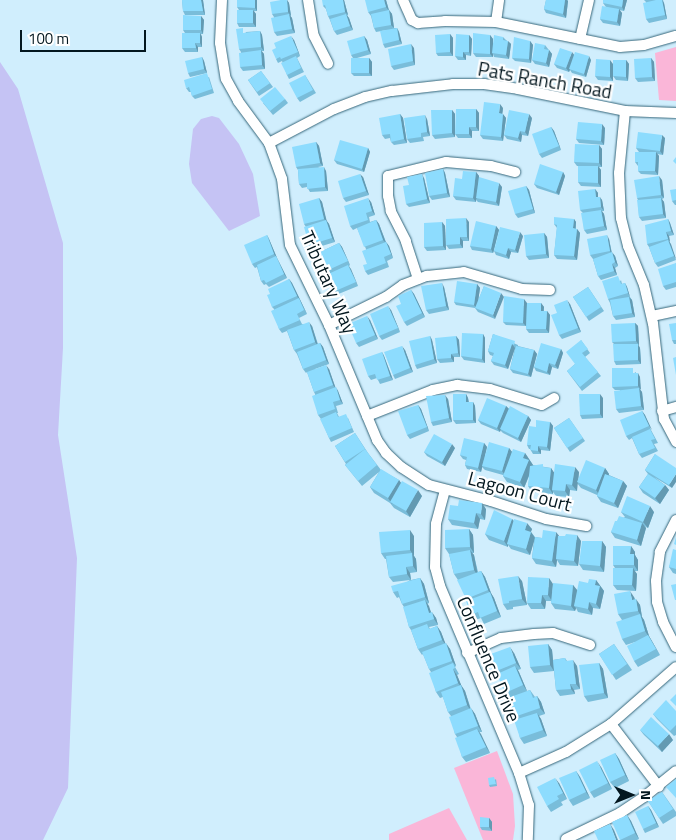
<!DOCTYPE html>
<style>
body{margin:0}
#map{position:relative;width:676px;height:840px;overflow:hidden;background:#d0eefd;font-family:"Titillium Web",sans-serif}
div>[style]{position:absolute}
.green>*{inset:0;background:#fab6d8}
.water>*{inset:0;background:#c5c3f4}
.roads{filter:drop-shadow(0 0 1px #35667a) drop-shadow(0 0 1px #35667a)}
.minor>*{height:10px;margin:-5px;padding:0 5px;transform-origin:5px;border-radius:5px;background:#fff}
.wall>*{inset:0;background:#79bdda}
.shaded-wall>*{inset:0;background:#639ab2}
.building>*{inset:0;background:#8ddcfe}
span{translate:-50% -50%;white-space:nowrap;text-align:center;line-height:1.15;-webkit-text-stroke:4.5px #fff;paint-order:stroke}
.street-label{font-size:19px;color:#03171f}
.north{position:absolute;left:606px;top:770px;width:50px;height:50px;-webkit-text-stroke:4px #fff;paint-order:stroke;rotate:90deg;font-size:14px;font-weight:700;line-height:20px;text-align:center;color:#03171f}
.north::after{content:'';display:block;margin:auto;width:18px;height:22px;background:#03171f;clip-path:polygon(50% 0,100% 100%,50% 72%,0 100%)}
.scale{position:absolute;left:20px;top:30px;width:126px;height:22px;box-sizing:border-box;border:2px solid #03171f;border-top:0;padding-left:6px;font-size:15px;line-height:18px;white-space:nowrap;color:#03171f;-webkit-text-stroke:4px #fff;paint-order:stroke}
</style>
<div id="map">
<div class="green">
<i style="clip-path:polygon(676px 47px,676px 101px,659px 100px,655px 53px)"></i>
<i style="clip-path:polygon(497px 751px,513px 794px,515px 826px,513px 840px,483px 840px,454px 768px)"></i>
<i style="clip-path:polygon(449px 808px,467px 840px,389px 840px,389px 834px)"></i>
</div>
<div class="water">
<i style="clip-path:polygon(0 62px,18px 89px,63px 243px,63px 348px,58px 435px,77px 558px,68px 788px,43px 840px,0 840px)"></i>
<i style="clip-path:polygon(212px 116px,219px 118px,239px 144px,253px 174px,260px 216px,229px 231px,192px 183px,189px 164px,193px 129px,201px 119px)"></i>
</div>
<div class="roads">
<div class="minor">
<i style="left:222px;top:0;width:43px;rotate:92.7deg"></i>
<i style="left:220px;top:43px;width:36px;rotate:81deg"></i>
<i style="left:226px;top:79px;width:25px;rotate:61deg"></i>
<i style="left:238px;top:101px;width:52px;rotate:53.6deg"></i>
<i style="left:269px;top:143px;width:38px;rotate:70deg"></i>
<i style="left:282px;top:179px;width:66px;rotate:83.1deg"></i>
<i style="left:290px;top:245px;width:89px;rotate:64deg"></i>
<i style="left:329px;top:325px;width:125px;rotate:67.3deg"></i>
<i style="left:377px;top:440px;width:16px;rotate:55deg"></i>
<i style="left:386px;top:453px;width:21px;rotate:43deg"></i>
<i style="left:401px;top:467px;width:33px;rotate:33deg"></i>
<i style="left:429px;top:485px;width:64px;rotate:14.5deg"></i>
<i style="left:491px;top:501px;width:58px;rotate:18.1deg"></i>
<i style="left:546px;top:519px;width:41px;rotate:9.9deg"></i>
<i style="left:308px;top:0;width:36px;rotate:81deg"></i>
<i style="left:314px;top:36px;width:31px;rotate:63deg"></i>
<i style="left:403px;top:0;width:22px;rotate:66deg"></i>
<i style="left:412px;top:20px;width:7px;rotate:27deg"></i>
<i style="left:418px;top:23px;width:27px;rotate:-4deg"></i>
<i style="left:445px;top:21px;width:51px;rotate:1.1deg"></i>
<i style="left:496px;top:22px;width:126px;rotate:11.4deg"></i>
<i style="left:620px;top:47px;width:24px;rotate:-5deg"></i>
<i style="left:644px;top:45px;width:33px;rotate:-16deg"></i>
<i style="left:496px;top:22px;width:22px;rotate:-82deg"></i>
<i style="left:580px;top:39px;width:40px;rotate:-77deg"></i>
<i style="left:625px;top:111px;width:62px;rotate:95.5deg"></i>
<i style="left:619px;top:173px;width:45px;rotate:87.5deg"></i>
<i style="left:621px;top:218px;width:29px;rotate:76deg"></i>
<i style="left:628px;top:246px;width:42px;rotate:67.7deg"></i>
<i style="left:644px;top:285px;width:39px;rotate:77deg"></i>
<i style="left:653px;top:323px;width:97px;rotate:83.5deg"></i>
<i style="left:664px;top:419px;width:26px;rotate:62deg"></i>
<i style="left:269px;top:143px;width:73px;rotate:-27.6deg"></i>
<i style="left:334px;top:109px;width:33px;rotate:-21deg"></i>
<i style="left:365px;top:97px;width:28px;rotate:-13deg"></i>
<i style="left:392px;top:91px;width:61px;rotate:-6.5deg"></i>
<i style="left:453px;top:84px;width:31px"></i>
<i style="left:484px;top:84px;width:34px;rotate:8deg"></i>
<i style="left:518px;top:89px;width:109px;rotate:11.6deg"></i>
<i style="left:625px;top:111px;width:51px;rotate:2.2deg"></i>
<i style="left:418px;top:279px;width:40px;rotate:-108deg"></i>
<i style="left:406px;top:241px;width:34px;rotate:-117deg"></i>
<i style="left:391px;top:211px;width:15px;rotate:-101deg"></i>
<i style="left:388px;top:196px;width:20px;rotate:-90deg"></i>
<i style="left:388px;top:176px;width:60px;rotate:-13.6deg"></i>
<i style="left:446px;top:162px;width:45px;rotate:5.1deg"></i>
<i style="left:491px;top:166px;width:25px;rotate:14deg"></i>
<i style="left:652px;top:316px;width:25px;rotate:-12deg"></i>
<i style="left:329px;top:325px;width:64px;rotate:-26.2deg"></i>
<i style="left:386px;top:297px;width:21px;rotate:-35deg"></i>
<i style="left:403px;top:285px;width:26px;rotate:-21deg"></i>
<i style="left:427px;top:276px;width:37px;rotate:-6deg"></i>
<i style="left:464px;top:272px;width:60px;rotate:16.3deg"></i>
<i style="left:522px;top:289px;width:28px;rotate:2deg"></i>
<i style="left:662px;top:411px;width:15px;rotate:-16deg"></i>
<i style="left:367px;top:416px;width:71px;rotate:-21.5deg"></i>
<i style="left:433px;top:390px;width:25px;rotate:-12deg"></i>
<i style="left:457px;top:385px;width:33px;rotate:7deg"></i>
<i style="left:490px;top:389px;width:54px;rotate:17.1deg"></i>
<i style="left:542px;top:405px;width:14px;rotate:-30deg"></i>
<i style="left:445px;top:490px;width:35px;rotate:105deg"></i>
<i style="left:436px;top:524px;width:43px;rotate:91.3deg"></i>
<i style="left:435px;top:567px;width:20px;rotate:75deg"></i>
<i style="left:440px;top:586px;width:203px;rotate:67.1deg"></i>
<i style="left:519px;top:773px;width:34px;rotate:73deg"></i>
<i style="left:529px;top:805px;width:35px;rotate:92deg"></i>
<i style="left:676px;top:520px;width:36px;rotate:117deg"></i>
<i style="left:660px;top:552px;width:29px;rotate:98deg"></i>
<i style="left:656px;top:581px;width:21px;rotate:87deg"></i>
<i style="left:657px;top:602px;width:21px;rotate:73deg"></i>
<i style="left:663px;top:622px;width:28px;rotate:63deg"></i>
<i style="left:467px;top:653px;width:37px;rotate:-24deg"></i>
<i style="left:501px;top:638px;width:33px;rotate:-7deg"></i>
<i style="left:534px;top:634px;width:19px;rotate:-3deg"></i>
<i style="left:553px;top:633px;width:39px;rotate:18deg"></i>
<i style="left:611px;top:724px;width:79px;rotate:52.7deg"></i>
<i style="left:519px;top:773px;width:51px;rotate:-24.1deg"></i>
<i style="left:566px;top:752px;width:53px;rotate:-31.9deg"></i>
<i style="left:611px;top:724px;width:86px;rotate:-41.2deg"></i>
<i style="left:566px;top:839px;width:60px;rotate:-25.7deg"></i>
<i style="left:620px;top:813px;width:29px;rotate:-34deg"></i>
<i style="left:644px;top:797px;width:41px;rotate:-39.1deg"></i>
</div>
</div>
<div class="wall">
<i style="clip-path:polygon(182px 0,203px 0,205px 15px,185px 15px,183px 11px)"></i>
<i style="clip-path:polygon(257px 0,257px 11px,254px 11px,256px 14px,256px 27px,239px 27px,237px 23px,239px 10px,237px 7px)"></i>
<i style="clip-path:polygon(281px 0,287px 0,289px 3px,291px 16px,290px 16px,292px 18px,295px 33px,277px 36px,274px 32px,274px 17px,272px 14px)"></i>
<i style="clip-path:polygon(323px 0,344px 0,348px 15px,347px 16px,349px 18px,353px 30px,337px 35px,334px 31px,330px 20px,328px 16px,326px 9px,323px 6px)"></i>
<i style="clip-path:polygon(386px 0,389px 10px,392px 14px,394px 28px,397px 28px,399px 32px,402px 44px,385px 48px,383px 44px,387px 30px,376px 32px,374px 28px,371px 16px,368px 12px)"></i>
<i style="clip-path:polygon(546px 0,567px 0,568px 1px,566px 18px,546px 13px,544px 9px)"></i>
<i style="clip-path:polygon(603px 0,627px 0,624px 11px,619px 10px,622px 13px,620px 26px,603px 23px,600px 19px,606px 7px,603px 3px)"></i>
<i style="clip-path:polygon(644px 0,663px 0,664px 3px,667px 19px,649px 23px,646px 19px,646px 2px)"></i>
<i style="clip-path:polygon(201px 16px,204px 20px,203px 34px,201px 34px,202px 37px,202px 47px,198px 47px,198px 52px,185px 52px,182px 48px,185px 33px,183px 30px)"></i>
<i style="clip-path:polygon(260px 31px,262px 35px,264px 51px,261px 51px,264px 54px,265px 69px,243px 71px,240px 67px,241px 52px,239px 49px,246px 32px)"></i>
<i style="clip-path:polygon(450px 34px,453px 38px,453px 56px,438px 56px,436px 53px)"></i>
<i style="clip-path:polygon(469px 35px,472px 39px,471px 56px,466px 55px,466px 60px,458px 60px,455px 56px)"></i>
<i style="clip-path:polygon(490px 35px,493px 39px,493px 44px,503px 37px,506px 40px,511px 44px,509px 59px,494px 57px,493px 54px,493px 57px,476px 57px,473px 53px)"></i>
<i style="clip-path:polygon(364px 36px,367px 40px,371px 54px,357px 58px,369px 58px,372px 62px,372px 76px,354px 76px,351px 73px,353px 58px,351px 55px)"></i>
<i style="clip-path:polygon(294px 40px,300px 56px,297px 58px,304px 72px,289px 79px,287px 75px,282px 61px,278px 63px,276px 59px)"></i>
<i style="clip-path:polygon(530px 41px,533px 45px,531px 63px,515px 61px,512px 58px)"></i>
<i style="clip-path:polygon(545px 45px,552px 54px,549px 67px,535px 64px,532px 60px)"></i>
<i style="clip-path:polygon(414px 48px,415px 65px,394px 70px,391px 66px)"></i>
<i style="clip-path:polygon(574px 55px,591px 60px,586px 77px,572px 73px,570px 70px,569px 72px,557px 68px,554px 64px)"></i>
<i style="clip-path:polygon(202px 57px,204px 61px,207px 73px,190px 77px,188px 73px)"></i>
<i style="clip-path:polygon(651px 58px,654px 62px,655px 81px,638px 82px,635px 78px)"></i>
<i style="clip-path:polygon(626px 60px,629px 64px,628px 81px,616px 80px,613px 76px,613px 66px,613px 81px,598px 80px,595px 76px,613px 64px)"></i>
<i style="clip-path:polygon(261px 71px,273px 87px,259px 96px,248px 80px)"></i>
<i style="clip-path:polygon(305px 75px,316px 93px,300px 102px,297px 98px)"></i>
<i style="clip-path:polygon(209px 77px,214px 93px,195px 99px,192px 96px,191px 92px,189px 92px,186px 88px)"></i>
<i style="clip-path:polygon(285px 99px,288px 103px,273px 115px,263px 103px)"></i>
<i style="clip-path:polygon(503px 108px,502px 114px,506px 118px,503px 141px,483px 139px,480px 135px)"></i>
<i style="clip-path:polygon(476px 109px,479px 113px,479px 131px,472px 131px,472px 138px,458px 138px,455px 134px)"></i>
<i style="clip-path:polygon(452px 110px,455px 114px,455px 137px,435px 139px,432px 135px)"></i>
<i style="clip-path:polygon(400px 114px,403px 118px,407px 143px,394px 145px,391px 142px,390px 138px,385px 139px,382px 135px)"></i>
<i style="clip-path:polygon(532px 118px,528px 136px,522px 135px,521px 142px,507px 139px,504px 135px)"></i>
<i style="clip-path:polygon(427px 119px,430px 136px,423px 137px,424px 141px,410px 143px,407px 139px)"></i>
<i style="clip-path:polygon(551px 127px,554px 131px,561px 150px,542px 158px,539px 154px)"></i>
<i style="clip-path:polygon(605px 128px,604px 145px,579px 143px,576px 139px)"></i>
<i style="clip-path:polygon(665px 138px,663px 155px,657px 154px,659px 156px,658px 175px,641px 174px,638px 171px,638px 166px,635px 162px,639px 152px,636px 148px)"></i>
<i style="clip-path:polygon(316px 142px,319px 146px,323px 166px,318px 167px,326px 171px,328px 191px,310px 192px,307px 187px,302px 188px,299px 184px,298px 170px,296px 167px)"></i>
<i style="clip-path:polygon(599px 145px,602px 149px,602px 167px,599px 167px,601px 170px,601px 187px,581px 186px,578px 182px,578px 166px,577px 166px,574px 162px)"></i>
<i style="clip-path:polygon(368px 148px,370px 152px,364px 172px,337px 164px,334px 160px)"></i>
<i style="clip-path:polygon(443px 169px,445px 173px,450px 197px,432px 200px,429px 196px)"></i>
<i style="clip-path:polygon(476px 172px,479px 176px,479px 181px,502px 187px,499px 206px,478px 202px,476px 200px,476px 202px,456px 200px,453px 196px,462px 179px)"></i>
<i style="clip-path:polygon(563px 172px,565px 176px,559px 195px,537px 188px,534px 184px)"></i>
<i style="clip-path:polygon(363px 177px,369px 195px,346px 202px,343px 198px)"></i>
<i style="clip-path:polygon(424px 178px,430px 203px,409px 207px,406px 204px,409px 185px)"></i>
<i style="clip-path:polygon(662px 180px,664px 198px,662px 199px,664px 202px,666px 218px,642px 221px,639px 217px,638px 200px,637px 198px)"></i>
<i style="clip-path:polygon(526px 186px,529px 190px,535px 213px,518px 218px,515px 214px)"></i>
<i style="clip-path:polygon(595px 189px,598px 193px,598px 197px,602px 200px,604px 211px,602px 211px,604px 214px,607px 230px,587px 234px,584px 230px,583px 213px,580px 210px)"></i>
<i style="clip-path:polygon(676px 189px,676px 205px,675px 205px,672px 201px)"></i>
<i style="clip-path:polygon(319px 198px,322px 202px,326px 220px,329px 224px,335px 242px,312px 249px,309px 245px,306px 227px,304px 224px)"></i>
<i style="clip-path:polygon(371px 202px,375px 215px,369px 217px,370px 222px,376px 220px,379px 224px,386px 242px,389px 246px,393px 258px,387px 261px,389px 267px,368px 275px,365px 271px,367px 264px,366px 249px,357px 228px,353px 230px,350px 226px)"></i>
<i style="clip-path:polygon(574px 219px,576px 222px,576px 229px,577px 229px,580px 233px,577px 260px,557px 259px,554px 255px,557px 228px,554px 224px)"></i>
<i style="clip-path:polygon(668px 219px,670px 223px,674px 235px,669px 236px,670px 243px,676px 260px,658px 267px,655px 263px,649px 247px,647px 244px)"></i>
<i style="clip-path:polygon(442px 222px,445px 226px,446px 250px,427px 251px,424px 247px)"></i>
<i style="clip-path:polygon(469px 222px,469px 241px,463px 241px,463px 248px,449px 249px,446px 245px)"></i>
<i style="clip-path:polygon(496px 226px,499px 230px,494px 250px,523px 236px,518px 253px,511px 252px,509px 259px,496px 255px,494px 251px,493px 253px,472px 250px,470px 246px)"></i>
<i style="clip-path:polygon(544px 233px,547px 237px,549px 258px,529px 260px,526px 256px)"></i>
<i style="clip-path:polygon(267px 235px,269px 239px,277px 258px,287px 278px,269px 287px,266px 284px,264px 285px,261px 281px,257px 267px,255px 268px,252px 264px)"></i>
<i style="clip-path:polygon(609px 239px,612px 253px,615px 256px,618px 266px,615px 268px,617px 275px,601px 280px,598px 276px,593px 259px,590px 255px)"></i>
<i style="clip-path:polygon(339px 243px,342px 247px,350px 265px,349px 266px,358px 286px,336px 295px,333px 292px,328px 274px,316px 254px)"></i>
<i style="clip-path:polygon(676px 263px,676px 287px,666px 290px,663px 286px)"></i>
<i style="clip-path:polygon(289px 279px,292px 283px,307px 314px,299px 318px,302px 324px,312px 326px,318px 344px,320px 343px,323px 347px,329px 364px,315px 369px,329px 369px,335px 387px,338px 391px,343px 404px,336px 406px,338px 413px,337px 413px,339px 417px,348px 418px,354px 432px,331px 442px,329px 438px,321px 419px,318px 415px,315px 394px,314px 392px,307px 372px,306px 373px,303px 369px,297px 354px,294px 350px,287px 331px,282px 333px,279px 329px,274px 309px,272px 307px,270px 294px)"></i>
<i style="clip-path:polygon(621px 280px,622px 284px,625px 283px,627px 287px,630px 297px,632px 300px,635px 317px,616px 320px,613px 316px,610px 303px,608px 299px)"></i>
<i style="clip-path:polygon(477px 284px,480px 288px,478px 301px,484px 286px,495px 319px,478px 312px,475px 308px,456px 305px,454px 302px)"></i>
<i style="clip-path:polygon(444px 287px,449px 310px,429px 314px,426px 310px)"></i>
<i style="clip-path:polygon(588px 287px,604px 311px,589px 321px,573px 297px)"></i>
<i style="clip-path:polygon(411px 290px,414px 294px,425px 317px,407px 326px,404px 322px,401px 304px)"></i>
<i style="clip-path:polygon(527px 303px,541px 303px,544px 307px,544px 311px,547px 311px,550px 315px,549px 333px,529px 333px,526px 329px,526px 326px,506px 325px,503px 322px)"></i>
<i style="clip-path:polygon(570px 304px,581px 332px,562px 339px,559px 335px,557px 313px)"></i>
<i style="clip-path:polygon(391px 310px,400px 332px,382px 340px,379px 336px)"></i>
<i style="clip-path:polygon(370px 320px,378px 339px,359px 347px,356px 343px)"></i>
<i style="clip-path:polygon(635px 323px,638px 326px,639px 345px,638px 345px,640px 348px,641px 364px,616px 365px,614px 361px,614px 344px,612px 342px)"></i>
<i style="clip-path:polygon(676px 323px,676px 344px,674px 344px,672px 340px)"></i>
<i style="clip-path:polygon(483px 334px,485px 338px,485px 363px,464px 360px,461px 356px)"></i>
<i style="clip-path:polygon(493px 334px,518px 345px,518px 346px,534px 350px,537px 354px,531px 377px,513px 373px,510px 369px,515px 348px,508px 369px,494px 365px,491px 361px,493px 356px,490px 355px,488px 351px)"></i>
<i style="clip-path:polygon(430px 336px,432px 340px,437px 363px,417px 369px,415px 365px)"></i>
<i style="clip-path:polygon(456px 336px,459px 340px,460px 357px,454px 357px,454px 362px,440px 363px,437px 359px)"></i>
<i style="clip-path:polygon(581px 340px,590px 353px,585px 357px,601px 376px,582px 391px,567px 371px,575px 364px)"></i>
<i style="clip-path:polygon(561px 349px,563px 353px,558px 369px,552px 367px,550px 375px,536px 371px,534px 367px)"></i>
<i style="clip-path:polygon(405px 350px,413px 372px,395px 379px,393px 375px)"></i>
<i style="clip-path:polygon(382px 352px,384px 356px,393px 380px,380px 384px,377px 378px,371px 380px,368px 376px)"></i>
<i style="clip-path:polygon(636px 372px,636px 373px,640px 377px,640px 390px,642px 392px,644px 410px,619px 413px,616px 409px,620px 390px,615px 390px,612px 387px)"></i>
<i style="clip-path:polygon(466px 394px,468px 398px,469px 402px,473px 402px,475px 406px,476px 423px,456px 424px,453px 420px)"></i>
<i style="clip-path:polygon(603px 398px,603px 418px,582px 419px,580px 415px)"></i>
<i style="clip-path:polygon(448px 399px,452px 422px,433px 426px,431px 422px)"></i>
<i style="clip-path:polygon(418px 405px,421px 409px,429px 431px,410px 439px,407px 435px)"></i>
<i style="clip-path:polygon(506px 406px,509px 409px,528px 416px,531px 420px,521px 442px,503px 433px,500px 430px,500px 432px,481px 424px,478px 420px)"></i>
<i style="clip-path:polygon(642px 411px,645px 415px,651px 430px,658px 443px,654px 444px,658px 451px,642px 458px,639px 454px,632px 438px,629px 440px,626px 436px)"></i>
<i style="clip-path:polygon(569px 418px,585px 441px,570px 452px,554px 428px)"></i>
<i style="clip-path:polygon(550px 422px,553px 426px,550px 451px,541px 450px,541px 454px,533px 454px,530px 449px,529px 449px,527px 445px,536px 427px)"></i>
<i style="clip-path:polygon(355px 433px,368px 453px,381px 470px,399px 480px,401px 483px,422px 496px,410px 517px,394px 508px,390px 503px,374px 493px,370px 487px,379px 472px,362px 486px,345px 465px,346px 464px,335px 446px)"></i>
<i style="clip-path:polygon(484px 443px,487px 447px,485px 456px,509px 448px,512px 452px,525px 453px,533px 465px,551px 468px,554px 473px,579px 472px,578px 481px,605px 468px,609px 474px,609px 475px,623px 481px,627px 486px,618px 508px,601px 502px,597px 496px,597px 495px,581px 488px,577px 483px,577px 491px,570px 490px,569px 497px,556px 496px,553px 492px,553px 494px,532px 492px,528px 486px,530px 474px,524px 488px,507px 482px,503px 476px,503px 475px,485px 470px,482px 467px,481px 472px,467px 469px,465px 465px,466px 460px,463px 459px,460px 455px)"></i>
<i style="clip-path:polygon(455px 448px,445px 466px,427px 456px,424px 452px)"></i>
<i style="clip-path:polygon(655px 454px,672px 488px,654px 477px,665px 485px,669px 490px,660px 504px,643px 493px,639px 487px,648px 474px,645px 470px)"></i>
<i style="clip-path:polygon(486px 509px,485px 520px,480px 519px,478px 529px,452px 525px,448px 519px)"></i>
<i style="clip-path:polygon(621px 512px,654px 512px,648px 528px,644px 526px,646px 528px,641px 546px,615px 538px,611px 532px,617px 521px,625px 517px)"></i>
<i style="clip-path:polygon(512px 519px,514px 521px,532px 529px,531px 532px,535px 537px,542px 538px,559px 536px,581px 541px,578px 566px,560px 565px,557px 560px,556px 567px,536px 564px,532px 558px,534px 540px,530px 555px,511px 549px,508px 545px,508px 547px,489px 540px,485px 534px)"></i>
<i style="clip-path:polygon(469px 529px,473px 535px,474px 553px,472px 553px,474px 555px,478px 572px,481px 571px,485px 577px,491px 593px,494px 598px,501px 617px,484px 624px,481px 618px,475px 620px,471px 615px,468px 601px,458px 580px,454px 574px,449px 554px,445px 548px)"></i>
<i style="clip-path:polygon(414px 536px,414px 556px,416px 559px,417px 572px,410px 573px,411px 580px,420px 578px,424px 584px,429px 603px,427px 604px,431px 612px,436px 618px,438px 625px,429px 627px,430px 629px,437px 626px,441px 632px,445px 643px,450px 649px,456px 666px,455px 667px,459px 674px,457px 675px,461px 685px,465px 691px,471px 709px,475px 714px,482px 732px,479px 732px,490px 753px,466px 762px,462px 757px,457px 737px,455px 734px,451px 716px,448px 712px,443px 697px,440px 698px,436px 692px,431px 672px,429px 669px,423px 654px,422px 655px,418px 649px,411px 630px,409px 627px,404px 607px,402px 604px,399px 597px,397px 598px,393px 592px,410px 580px,393px 582px,389px 577px,386px 559px,385px 559px,381px 553px)"></i>
<i style="clip-path:polygon(602px 541px,606px 547px,604px 572px,583px 570px,579px 564px)"></i>
<i style="clip-path:polygon(631px 546px,635px 552px,635px 555px,638px 560px,638px 571px,634px 571px,637px 574px,636px 591px,617px 590px,613px 585px,615px 568px,613px 565px)"></i>
<i style="clip-path:polygon(676px 550px,676px 574px,673px 573px,669px 567px)"></i>
<i style="clip-path:polygon(596px 580px,604px 591px,600px 609px,593px 608px,592px 615px,578px 612px,576px 608px,575px 611px,555px 609px,551px 603px,551px 601px,546px 601px,545px 609px,531px 609px,527px 603px,553px 584px,552px 592px,573px 585px,577px 591px,588px 583px)"></i>
<i style="clip-path:polygon(522px 581px,527px 605px,513px 607px,513px 609px,507px 610px,503px 604px)"></i>
<i style="clip-path:polygon(634px 597px,635px 599px,640px 605px,642px 617px,644px 620px,649px 636px,660px 655px,638px 667px,634px 661px,635px 642px,626px 645px,622px 639px,622px 620px,618px 614px)"></i>
<i style="clip-path:polygon(548px 644px,552px 650px,553px 660px,565px 658px,567px 661px,577px 666px,580px 689px,574px 690px,575px 694px,560px 696px,556px 690px,554px 671px,534px 673px,530px 667px)"></i>
<i style="clip-path:polygon(614px 644px,632px 670px,616px 680px,599px 654px)"></i>
<i style="clip-path:polygon(514px 653px,521px 669px,518px 670px,527px 691px,530px 690px,535px 697px,537px 696px,541px 702px,545px 714px,539px 716px,541px 719px,547px 736px,524px 744px,520px 738px,516px 719px,514px 717px,509px 698px,505px 693px,499px 677px,498px 677px,494px 672px)"></i>
<i style="clip-path:polygon(599px 663px,603px 669px,608px 698px,588px 702px,584px 696px)"></i>
<i style="clip-path:polygon(676px 711px,676px 735px,674px 736px,657px 719px,653px 714px)"></i>
<i style="clip-path:polygon(640px 730px,673px 740px,662px 752px,644px 735px)"></i>
<i style="clip-path:polygon(615px 753px,619px 759px,629px 781px,615px 788px,610px 782px)"></i>
<i style="clip-path:polygon(601px 767px,612px 789px,594px 798px,590px 792px)"></i>
<i style="clip-path:polygon(576px 771px,580px 777px,590px 798px,573px 806px,569px 800px)"></i>
<i style="clip-path:polygon(496px 779px,497px 786px,490px 787px,489px 785px)"></i>
<i style="clip-path:polygon(559px 783px,567px 799px,561px 802px,563px 805px,551px 812px,547px 806px)"></i>
<i style="clip-path:polygon(662px 792px,676px 812px,676px 816px,663px 824px,648px 801px)"></i>
<i style="clip-path:polygon(648px 806px,651px 810px,659px 827px,645px 833px,643px 829px)"></i>
<i style="clip-path:polygon(627px 815px,631px 821px,639px 839px,637px 840px,620px 840px)"></i>
<i style="clip-path:polygon(489px 818px,492px 822px,492px 831px,482px 830px,480px 827px)"></i>
</div>
<div class="shaded-wall">
<i style="clip-path:polygon(201px 0,203px 0,205px 15px,203px 11px)"></i>
<i style="clip-path:polygon(255px 0,257px 0,257px 11px,255px 8px)"></i>
<i style="clip-path:polygon(287px 0,289px 3px,291px 16px,288px 12px)"></i>
<i style="clip-path:polygon(343px 0,344px 0,348px 15px,345px 12px)"></i>
<i style="clip-path:polygon(384px 0,386px 0,389px 11px,386px 7px)"></i>
<i style="clip-path:polygon(565px 0,567px 0,568px 1px,566px 18px,563px 14px)"></i>
<i style="clip-path:polygon(623px 0,627px 0,624px 11px,622px 7px)"></i>
<i style="clip-path:polygon(662px 0,664px 3px,667px 19px,665px 15px)"></i>
<i style="clip-path:polygon(619px 9px,622px 13px,620px 26px,617px 22px)"></i>
<i style="clip-path:polygon(253px 10px,256px 14px,256px 27px,253px 23px)"></i>
<i style="clip-path:polygon(389px 10px,392px 14px,394px 28px,391px 25px)"></i>
<i style="clip-path:polygon(289px 14px,292px 18px,295px 33px,292px 29px)"></i>
<i style="clip-path:polygon(346px 14px,349px 18px,353px 30px,350px 26px)"></i>
<i style="clip-path:polygon(201px 16px,204px 20px,203px 34px,201px 30px)"></i>
<i style="clip-path:polygon(397px 28px,399px 32px,402px 44px,399px 40px)"></i>
<i style="clip-path:polygon(260px 31px,262px 35px,264px 51px,261px 47px)"></i>
<i style="clip-path:polygon(200px 33px,202px 37px,202px 47px,200px 43px)"></i>
<i style="clip-path:polygon(450px 34px,453px 38px,453px 56px,450px 52px)"></i>
<i style="clip-path:polygon(469px 35px,472px 39px,471px 56px,469px 52px)"></i>
<i style="clip-path:polygon(490px 35px,493px 39px,493px 53px,492px 53px,493px 54px,493px 57px,490px 54px)"></i>
<i style="clip-path:polygon(291px 36px,294px 40px,300px 56px,298px 52px)"></i>
<i style="clip-path:polygon(364px 36px,367px 40px,371px 54px,368px 50px)"></i>
<i style="clip-path:polygon(508px 41px,511px 44px,509px 59px,506px 55px)"></i>
<i style="clip-path:polygon(530px 41px,533px 45px,531px 63px,529px 59px)"></i>
<i style="clip-path:polygon(195px 43px,198px 47px,198px 52px,196px 48px)"></i>
<i style="clip-path:polygon(411px 44px,414px 48px,415px 65px,413px 61px)"></i>
<i style="clip-path:polygon(261px 50px,264px 54px,265px 69px,262px 65px)"></i>
<i style="clip-path:polygon(549px 50px,552px 54px,549px 67px,546px 63px)"></i>
<i style="clip-path:polygon(463px 52px,466px 55px,466px 60px,463px 57px)"></i>
<i style="clip-path:polygon(572px 52px,575px 56px,569px 72px,566px 68px)"></i>
<i style="clip-path:polygon(589px 56px,591px 60px,586px 77px,584px 74px)"></i>
<i style="clip-path:polygon(202px 57px,204px 61px,207px 73px,204px 69px)"></i>
<i style="clip-path:polygon(369px 58px,372px 62px,372px 76px,369px 73px)"></i>
<i style="clip-path:polygon(651px 58px,654px 62px,655px 81px,652px 77px)"></i>
<i style="clip-path:polygon(610px 60px,613px 64px,613px 81px,610px 77px)"></i>
<i style="clip-path:polygon(626px 60px,629px 64px,628px 81px,626px 77px)"></i>
<i style="clip-path:polygon(500px 104px,503px 108px,502px 117px,499px 113px)"></i>
<i style="clip-path:polygon(476px 109px,479px 113px,479px 131px,476px 127px)"></i>
<i style="clip-path:polygon(452px 110px,455px 114px,455px 137px,452px 133px)"></i>
<i style="clip-path:polygon(400px 114px,403px 118px,407px 143px,404px 139px)"></i>
<i style="clip-path:polygon(503px 114px,506px 118px,503px 141px,501px 137px)"></i>
<i style="clip-path:polygon(529px 114px,532px 118px,528px 136px,525px 132px)"></i>
<i style="clip-path:polygon(425px 115px,427px 119px,430px 136px,427px 132px)"></i>
<i style="clip-path:polygon(602px 124px,605px 128px,604px 145px,601px 141px)"></i>
<i style="clip-path:polygon(469px 127px,472px 131px,472px 138px,469px 134px)"></i>
<i style="clip-path:polygon(551px 127px,554px 131px,561px 150px,559px 146px)"></i>
<i style="clip-path:polygon(520px 131px,522px 135px,521px 142px,518px 138px)"></i>
<i style="clip-path:polygon(662px 135px,665px 138px,663px 155px,660px 151px)"></i>
<i style="clip-path:polygon(316px 142px,319px 146px,323px 166px,320px 163px)"></i>
<i style="clip-path:polygon(599px 145px,602px 149px,602px 167px,599px 163px)"></i>
<i style="clip-path:polygon(368px 148px,370px 152px,364px 172px,362px 169px)"></i>
<i style="clip-path:polygon(656px 152px,659px 156px,658px 175px,655px 171px)"></i>
<i style="clip-path:polygon(598px 166px,601px 170px,601px 187px,598px 183px)"></i>
<i style="clip-path:polygon(324px 167px,326px 171px,328px 191px,325px 187px)"></i>
<i style="clip-path:polygon(443px 169px,445px 173px,450px 197px,447px 193px)"></i>
<i style="clip-path:polygon(476px 172px,479px 176px,477px 199px,476px 198px,476px 202px,473px 198px)"></i>
<i style="clip-path:polygon(563px 172px,565px 176px,559px 195px,556px 192px)"></i>
<i style="clip-path:polygon(360px 174px,363px 177px,369px 195px,366px 191px)"></i>
<i style="clip-path:polygon(422px 174px,424px 178px,430px 203px,427px 199px)"></i>
<i style="clip-path:polygon(659px 176px,662px 180px,664px 198px,661px 195px)"></i>
<i style="clip-path:polygon(499px 183px,502px 187px,499px 206px,496px 202px)"></i>
<i style="clip-path:polygon(526px 186px,529px 190px,535px 213px,533px 209px)"></i>
<i style="clip-path:polygon(595px 189px,598px 193px,598px 201px,596px 197px)"></i>
<i style="clip-path:polygon(600px 197px,602px 200px,604px 211px,601px 207px)"></i>
<i style="clip-path:polygon(319px 198px,322px 202px,327px 222px,324px 219px)"></i>
<i style="clip-path:polygon(368px 198px,371px 202px,375px 215px,372px 211px)"></i>
<i style="clip-path:polygon(661px 198px,664px 202px,666px 218px,663px 214px)"></i>
<i style="clip-path:polygon(601px 210px,604px 214px,607px 230px,604px 226px)"></i>
<i style="clip-path:polygon(466px 218px,469px 222px,469px 241px,467px 237px)"></i>
<i style="clip-path:polygon(574px 219px,576px 222px,575px 232px,573px 228px)"></i>
<i style="clip-path:polygon(668px 219px,670px 223px,674px 235px,671px 231px)"></i>
<i style="clip-path:polygon(326px 220px,329px 224px,335px 242px,332px 238px)"></i>
<i style="clip-path:polygon(376px 220px,379px 224px,386px 243px,383px 240px)"></i>
<i style="clip-path:polygon(442px 222px,445px 226px,446px 250px,443px 246px)"></i>
<i style="clip-path:polygon(496px 226px,499px 230px,493px 253px,491px 249px)"></i>
<i style="clip-path:polygon(577px 229px,580px 233px,577px 260px,574px 256px)"></i>
<i style="clip-path:polygon(520px 232px,523px 236px,518px 253px,515px 250px)"></i>
<i style="clip-path:polygon(666px 232px,669px 236px,670px 242px,668px 239px)"></i>
<i style="clip-path:polygon(544px 233px,547px 237px,549px 258px,546px 254px)"></i>
<i style="clip-path:polygon(267px 235px,269px 239px,277px 258px,274px 254px)"></i>
<i style="clip-path:polygon(607px 235px,609px 239px,612px 255px,610px 251px)"></i>
<i style="clip-path:polygon(460px 237px,463px 241px,463px 248px,460px 244px)"></i>
<i style="clip-path:polygon(668px 240px,671px 244px,676px 259px,674px 256px)"></i>
<i style="clip-path:polygon(386px 242px,389px 246px,393px 258px,391px 254px)"></i>
<i style="clip-path:polygon(339px 243px,342px 247px,350px 265px)"></i>
<i style="clip-path:polygon(508px 248px,511px 252px,509px 259px,506px 255px)"></i>
<i style="clip-path:polygon(612px 252px,615px 256px,618px 266px,615px 262px)"></i>
<i style="clip-path:polygon(276px 256px,287px 278px,284px 274px)"></i>
<i style="clip-path:polygon(612px 264px,615px 268px,617px 275px,614px 271px)"></i>
<i style="clip-path:polygon(348px 265px,351px 269px,358px 286px,356px 282px)"></i>
<i style="clip-path:polygon(289px 279px,292px 283px,307px 314px,297px 296px)"></i>
<i style="clip-path:polygon(442px 283px,444px 287px,449px 310px,446px 306px)"></i>
<i style="clip-path:polygon(625px 283px,627px 287px,630px 297px,628px 293px)"></i>
<i style="clip-path:polygon(477px 284px,480px 288px,477px 309px,474px 305px)"></i>
<i style="clip-path:polygon(411px 290px,414px 294px,425px 317px,422px 313px)"></i>
<i style="clip-path:polygon(501px 293px,504px 297px,495px 319px,493px 315px)"></i>
<i style="clip-path:polygon(629px 297px,632px 300px,635px 317px,632px 313px)"></i>
<i style="clip-path:polygon(524px 299px,527px 303px,526px 326px,523px 323px)"></i>
<i style="clip-path:polygon(567px 300px,570px 304px,581px 332px,578px 328px)"></i>
<i style="clip-path:polygon(541px 303px,544px 307px,543px 315px,541px 311px)"></i>
<i style="clip-path:polygon(388px 306px,391px 310px,400px 332px,398px 328px)"></i>
<i style="clip-path:polygon(547px 311px,550px 315px,549px 333px,546px 329px)"></i>
<i style="clip-path:polygon(367px 316px,370px 320px,378px 339px,375px 335px)"></i>
<i style="clip-path:polygon(309px 322px,312px 326px,318px 346px,315px 342px)"></i>
<i style="clip-path:polygon(635px 323px,638px 326px,639px 345px,636px 341px)"></i>
<i style="clip-path:polygon(483px 334px,485px 338px,485px 363px,482px 359px)"></i>
<i style="clip-path:polygon(430px 336px,432px 340px,437px 363px,434px 359px)"></i>
<i style="clip-path:polygon(456px 336px,459px 340px,460px 357px,458px 353px)"></i>
<i style="clip-path:polygon(320px 343px,323px 347px,329px 364px,326px 360px)"></i>
<i style="clip-path:polygon(512px 344px,515px 348px,508px 369px,505px 365px)"></i>
<i style="clip-path:polygon(638px 344px,640px 348px,641px 364px,638px 360px)"></i>
<i style="clip-path:polygon(402px 346px,405px 350px,413px 372px,410px 368px)"></i>
<i style="clip-path:polygon(561px 349px,563px 353px,558px 369px,555px 365px)"></i>
<i style="clip-path:polygon(534px 350px,537px 354px,531px 377px,528px 374px)"></i>
<i style="clip-path:polygon(382px 352px,384px 356px,393px 380px,390px 376px)"></i>
<i style="clip-path:polygon(451px 354px,454px 357px,454px 362px,451px 358px)"></i>
<i style="clip-path:polygon(549px 363px,552px 367px,550px 375px,547px 372px)"></i>
<i style="clip-path:polygon(326px 365px,329px 369px,336px 389px,333px 385px)"></i>
<i style="clip-path:polygon(638px 373px,640px 377px,641px 390px,638px 386px)"></i>
<i style="clip-path:polygon(336px 387px,338px 391px,343px 404px,340px 400px)"></i>
<i style="clip-path:polygon(639px 388px,642px 392px,644px 410px,641px 406px)"></i>
<i style="clip-path:polygon(466px 394px,468px 398px,469px 406px,466px 402px)"></i>
<i style="clip-path:polygon(600px 394px,603px 398px,603px 418px,600px 414px)"></i>
<i style="clip-path:polygon(445px 395px,448px 399px,452px 422px,449px 418px)"></i>
<i style="clip-path:polygon(473px 402px,475px 406px,476px 423px,473px 420px)"></i>
<i style="clip-path:polygon(418px 405px,421px 409px,429px 431px,427px 427px)"></i>
<i style="clip-path:polygon(506px 406px,509px 409px,500px 432px,497px 428px)"></i>
<i style="clip-path:polygon(642px 411px,645px 415px,652px 430px,649px 426px)"></i>
<i style="clip-path:polygon(528px 416px,531px 420px,521px 442px,518px 438px)"></i>
<i style="clip-path:polygon(550px 422px,553px 426px,550px 451px,547px 447px)"></i>
<i style="clip-path:polygon(484px 443px,487px 447px,481px 472px,478px 468px)"></i>
<i style="clip-path:polygon(452px 444px,455px 448px,445px 466px,442px 462px)"></i>
<i style="clip-path:polygon(538px 446px,541px 450px,541px 454px,538px 451px)"></i>
<i style="clip-path:polygon(509px 448px,512px 452px,505px 475px,502px 471px)"></i>
<i style="clip-path:polygon(525px 453px,533px 465px,524px 488px,520px 482px,523px 458px)"></i>
<i style="clip-path:polygon(575px 467px,579px 472px,577px 491px,572px 485px)"></i>
<i style="clip-path:polygon(551px 468px,555px 474px,552px 490px,553px 492px,553px 494px,549px 488px)"></i>
<i style="clip-path:polygon(605px 468px,609px 474px,600px 496px,596px 490px)"></i>
<i style="clip-path:polygon(676px 474px,676px 482px,672px 488px,669px 485px)"></i>
<i style="clip-path:polygon(399px 480px,403px 486px,392px 504px,388px 498px)"></i>
<i style="clip-path:polygon(623px 481px,627px 486px,618px 508px,614px 503px)"></i>
<i style="clip-path:polygon(566px 484px,570px 490px,569px 497px,565px 491px)"></i>
<i style="clip-path:polygon(665px 485px,669px 490px,660px 504px,655px 498px)"></i>
<i style="clip-path:polygon(418px 490px,422px 496px,410px 517px,406px 511px)"></i>
<i style="clip-path:polygon(482px 503px,486px 509px,485px 520px,481px 514px)"></i>
<i style="clip-path:polygon(650px 506px,654px 512px,648px 528px,643px 522px)"></i>
<i style="clip-path:polygon(476px 513px,480px 519px,478px 529px,474px 523px)"></i>
<i style="clip-path:polygon(512px 519px,516px 524px,507px 544px,508px 545px,508px 547px,504px 541px)"></i>
<i style="clip-path:polygon(527px 523px,532px 529px,529px 536px,525px 530px)"></i>
<i style="clip-path:polygon(642px 523px,646px 528px,641px 546px,637px 540px)"></i>
<i style="clip-path:polygon(469px 529px,473px 535px,474px 553px,470px 547px)"></i>
<i style="clip-path:polygon(410px 530px,414px 536px,414px 556px,410px 550px)"></i>
<i style="clip-path:polygon(531px 532px,535px 538px,530px 555px,526px 549px)"></i>
<i style="clip-path:polygon(556px 532px,560px 537px,556px 559px,557px 560px,556px 567px,552px 561px)"></i>
<i style="clip-path:polygon(577px 535px,581px 541px,578px 566px,574px 561px)"></i>
<i style="clip-path:polygon(602px 541px,606px 547px,604px 572px,600px 566px)"></i>
<i style="clip-path:polygon(631px 546px,635px 552px,635px 555px,638px 560px,638px 571px,634px 565px,630px 554px)"></i>
<i style="clip-path:polygon(470px 550px,474px 555px,478px 576px,474px 570px)"></i>
<i style="clip-path:polygon(412px 553px,416px 559px,417px 572px,413px 566px)"></i>
<i style="clip-path:polygon(406px 567px,410px 573px,411px 580px,407px 574px)"></i>
<i style="clip-path:polygon(633px 568px,637px 574px,636px 591px,632px 585px)"></i>
<i style="clip-path:polygon(481px 571px,485px 577px,491px 593px,494px 598px,501px 617px,497px 611px,491px 595px,488px 590px)"></i>
<i style="clip-path:polygon(518px 576px,522px 581px,527px 605px,522px 599px)"></i>
<i style="clip-path:polygon(420px 578px,424px 584px,429px 603px,425px 597px)"></i>
<i style="clip-path:polygon(549px 578px,553px 584px,552px 601px,548px 595px)"></i>
<i style="clip-path:polygon(596px 580px,604px 591px,600px 609px,596px 604px,595px 585px)"></i>
<i style="clip-path:polygon(573px 585px,578px 591px,574px 606px,576px 608px,575px 611px,571px 606px)"></i>
<i style="clip-path:polygon(630px 591px,634px 597px,636px 606px,632px 600px)"></i>
<i style="clip-path:polygon(542px 595px,546px 601px,545px 609px,541px 603px)"></i>
<i style="clip-path:polygon(636px 599px,640px 605px,642px 617px,638px 611px)"></i>
<i style="clip-path:polygon(425px 600px,429px 606px,433px 619px,429px 613px)"></i>
<i style="clip-path:polygon(589px 602px,593px 608px,592px 615px,588px 609px)"></i>
<i style="clip-path:polygon(432px 612px,436px 618px,438px 625px,434px 619px)"></i>
<i style="clip-path:polygon(640px 614px,644px 620px,649px 636px,660px 655px,645px 631px)"></i>
<i style="clip-path:polygon(437px 626px,441px 632px,446px 645px,442px 640px)"></i>
<i style="clip-path:polygon(446px 643px,450px 649px,456px 666px,452px 661px)"></i>
<i style="clip-path:polygon(548px 644px,552px 650px,554px 671px,550px 665px)"></i>
<i style="clip-path:polygon(510px 647px,514px 653px,521px 669px,516px 663px)"></i>
<i style="clip-path:polygon(573px 660px,577px 666px,580px 689px,576px 684px)"></i>
<i style="clip-path:polygon(599px 663px,603px 669px,608px 698px,604px 693px)"></i>
<i style="clip-path:polygon(515px 666px,519px 672px,527px 691px,523px 685px)"></i>
<i style="clip-path:polygon(453px 669px,457px 675px,462px 687px,461px 685px,465px 691px,471px 711px,467px 705px,462px 688px,458px 683px)"></i>
<i style="clip-path:polygon(570px 684px,574px 690px,575px 694px,571px 689px)"></i>
<i style="clip-path:polygon(537px 696px,541px 702px,545px 714px,540px 708px)"></i>
<i style="clip-path:polygon(471px 708px,475px 714px,482px 732px,478px 726px)"></i>
<i style="clip-path:polygon(537px 713px,541px 719px,547px 736px,543px 730px)"></i>
<i style="clip-path:polygon(477px 729px,481px 734px,490px 753px,486px 747px)"></i>
<i style="clip-path:polygon(669px 734px,673px 740px,662px 752px,658px 746px)"></i>
<i style="clip-path:polygon(615px 753px,619px 759px,629px 781px,625px 775px)"></i>
<i style="clip-path:polygon(597px 761px,601px 767px,612px 789px,608px 783px)"></i>
<i style="clip-path:polygon(576px 771px,580px 777px,590px 798px,586px 792px)"></i>
<i style="clip-path:polygon(555px 778px,559px 783px,567px 799px,563px 793px)"></i>
<i style="clip-path:polygon(648px 806px,651px 810px,659px 827px,656px 823px)"></i>
<i style="clip-path:polygon(627px 815px,631px 821px,639px 839px,635px 833px)"></i>
<i style="clip-path:polygon(489px 818px,492px 822px,492px 831px,489px 827px)"></i>
<i style="clip-path:polygon(610px 824px,614px 830px,618px 840px,616px 840px)"></i>
</div>
<div class="building">
<i style="clip-path:polygon(182px 0,201px 0,203px 11px,183px 11px)"></i>
<i style="clip-path:polygon(237px 0,255px 0,255px 8px,237px 7px)"></i>
<i style="clip-path:polygon(281px 0,287px 0,288px 12px,272px 14px,270px 2px)"></i>
<i style="clip-path:polygon(322px 0,343px 0,345px 12px,328px 16px,325px 5px,323px 6px)"></i>
<i style="clip-path:polygon(365px 0,384px 0,386px 7px,368px 12px)"></i>
<i style="clip-path:polygon(546px 0,565px 0,563px 14px,544px 9px)"></i>
<i style="clip-path:polygon(603px 0,623px 0,622px 7px,603px 3px)"></i>
<i style="clip-path:polygon(656px 0,662px 0,665px 15px,646px 19px,643px 3px)"></i>
<i style="clip-path:polygon(602px 6px,619px 9px,617px 22px,600px 19px)"></i>
<i style="clip-path:polygon(237px 10px,253px 10px,253px 23px,237px 23px)"></i>
<i style="clip-path:polygon(389px 10px,391px 25px,374px 28px,371px 14px)"></i>
<i style="clip-path:polygon(289px 14px,292px 29px,274px 32px,271px 18px)"></i>
<i style="clip-path:polygon(346px 14px,350px 26px,334px 31px,330px 19px)"></i>
<i style="clip-path:polygon(183px 15px,201px 16px,201px 30px,183px 30px)"></i>
<i style="clip-path:polygon(243px 28px,243px 33px,260px 31px,261px 47px,239px 49px,236px 29px)"></i>
<i style="clip-path:polygon(397px 28px,399px 40px,383px 44px,380px 31px)"></i>
<i style="clip-path:polygon(182px 33px,200px 33px,200px 43px,195px 43px,196px 48px,182px 48px)"></i>
<i style="clip-path:polygon(473px 33px,490px 35px,490px 54px,473px 53px)"></i>
<i style="clip-path:polygon(450px 34px,450px 52px,436px 53px,435px 35px)"></i>
<i style="clip-path:polygon(456px 34px,469px 35px,469px 52px,463px 52px,463px 57px,455px 56px)"></i>
<i style="clip-path:polygon(494px 35px,503px 37px,503px 40px,508px 41px,506px 55px,492px 53px)"></i>
<i style="clip-path:polygon(291px 36px,298px 52px,281px 59px,280px 57px,276px 59px,272px 50px,276px 48px,274px 43px)"></i>
<i style="clip-path:polygon(364px 36px,368px 50px,351px 55px,347px 41px)"></i>
<i style="clip-path:polygon(514px 37px,530px 41px,529px 59px,512px 58px)"></i>
<i style="clip-path:polygon(535px 43px,545px 45px,544px 49px,549px 50px,546px 63px,532px 60px)"></i>
<i style="clip-path:polygon(411px 44px,413px 61px,391px 66px,388px 49px)"></i>
<i style="clip-path:polygon(560px 48px,572px 52px,566px 68px,554px 64px)"></i>
<i style="clip-path:polygon(261px 50px,262px 65px,240px 67px,239px 53px)"></i>
<i style="clip-path:polygon(575px 52px,589px 56px,584px 74px,569px 69px)"></i>
<i style="clip-path:polygon(296px 56px,301px 68px,287px 75px,281px 63px)"></i>
<i style="clip-path:polygon(202px 57px,204px 69px,188px 73px,185px 61px)"></i>
<i style="clip-path:polygon(351px 58px,369px 58px,369px 73px,351px 73px)"></i>
<i style="clip-path:polygon(651px 58px,652px 77px,635px 78px,634px 59px)"></i>
<i style="clip-path:polygon(596px 59px,610px 60px,610px 77px,595px 76px)"></i>
<i style="clip-path:polygon(613px 60px,626px 60px,626px 77px,613px 76px)"></i>
<i style="clip-path:polygon(261px 71px,270px 83px,257px 92px,248px 80px)"></i>
<i style="clip-path:polygon(207px 73px,212px 89px,192px 96px,189px 87px,186px 88px,184px 80px)"></i>
<i style="clip-path:polygon(305px 75px,313px 90px,297px 98px,289px 83px)"></i>
<i style="clip-path:polygon(275px 87px,285px 99px,270px 111px,260px 99px)"></i>
<i style="clip-path:polygon(484px 102px,500px 104px,499px 113px,503px 114px,501px 137px,480px 135px)"></i>
<i style="clip-path:polygon(456px 109px,476px 109px,476px 127px,469px 127px,469px 134px,455px 134px)"></i>
<i style="clip-path:polygon(431px 110px,452px 110px,452px 133px,432px 135px)"></i>
<i style="clip-path:polygon(509px 110px,529px 114px,525px 132px,520px 131px,518px 138px,504px 135px)"></i>
<i style="clip-path:polygon(400px 114px,404px 139px,391px 142px,390px 134px,382px 135px,379px 118px)"></i>
<i style="clip-path:polygon(425px 115px,427px 132px,421px 133px,421px 137px,407px 139px,404px 118px)"></i>
<i style="clip-path:polygon(578px 122px,602px 124px,601px 141px,576px 139px)"></i>
<i style="clip-path:polygon(551px 127px,559px 146px,539px 154px,532px 134px)"></i>
<i style="clip-path:polygon(638px 132px,662px 135px,660px 151px,636px 148px)"></i>
<i style="clip-path:polygon(340px 140px,368px 148px,362px 169px,334px 160px)"></i>
<i style="clip-path:polygon(316px 142px,320px 163px,296px 167px,292px 147px)"></i>
<i style="clip-path:polygon(575px 144px,599px 145px,599px 163px,574px 162px)"></i>
<i style="clip-path:polygon(635px 152px,656px 152px,655px 171px,638px 171px,638px 162px,635px 162px)"></i>
<i style="clip-path:polygon(676px 157px,676px 164px,673px 161px)"></i>
<i style="clip-path:polygon(540px 164px,563px 172px,556px 192px,534px 184px)"></i>
<i style="clip-path:polygon(578px 166px,598px 166px,598px 183px,578px 182px)"></i>
<i style="clip-path:polygon(324px 167px,325px 187px,307px 189px,307px 183px,299px 184px,298px 169px)"></i>
<i style="clip-path:polygon(443px 169px,447px 193px,429px 196px,425px 173px)"></i>
<i style="clip-path:polygon(463px 171px,476px 172px,473px 198px,453px 196px,455px 178px,462px 179px)"></i>
<i style="clip-path:polygon(360px 174px,366px 191px,343px 198px,338px 181px)"></i>
<i style="clip-path:polygon(422px 174px,427px 199px,406px 204px,403px 186px,409px 185px,407px 177px)"></i>
<i style="clip-path:polygon(659px 176px,661px 195px,637px 198px,634px 180px)"></i>
<i style="clip-path:polygon(479px 177px,499px 183px,496px 202px,476px 198px)"></i>
<i style="clip-path:polygon(526px 186px,533px 209px,515px 214px,508px 191px)"></i>
<i style="clip-path:polygon(595px 189px,596px 197px,600px 197px,601px 207px,580px 210px,578px 191px)"></i>
<i style="clip-path:polygon(676px 189px,676px 203px,676px 200px,672px 201px,670px 190px)"></i>
<i style="clip-path:polygon(319px 198px,324px 219px,304px 224px,299px 204px)"></i>
<i style="clip-path:polygon(368px 198px,372px 211px,366px 213px,368px 220px,350px 226px,344px 206px)"></i>
<i style="clip-path:polygon(661px 198px,663px 214px,639px 217px,637px 200px)"></i>
<i style="clip-path:polygon(601px 210px,604px 226px,584px 230px,581px 213px)"></i>
<i style="clip-path:polygon(554px 217px,574px 219px,573px 228px,577px 229px,574px 256px,554px 255px,557px 225px,554px 224px)"></i>
<i style="clip-path:polygon(466px 218px,467px 237px,460px 237px,460px 244px,446px 245px,446px 219px)"></i>
<i style="clip-path:polygon(668px 219px,671px 231px,666px 232px,668px 239px,647px 244px,645px 225px)"></i>
<i style="clip-path:polygon(326px 220px,332px 238px,309px 245px,304px 227px)"></i>
<i style="clip-path:polygon(376px 220px,383px 240px,364px 247px,357px 228px)"></i>
<i style="clip-path:polygon(476px 221px,496px 226px,491px 249px,470px 246px)"></i>
<i style="clip-path:polygon(442px 222px,443px 246px,424px 247px,424px 223px)"></i>
<i style="clip-path:polygon(500px 227px,520px 232px,515px 250px,508px 248px,506px 255px,494px 251px)"></i>
<i style="clip-path:polygon(544px 233px,546px 254px,526px 256px,524px 235px)"></i>
<i style="clip-path:polygon(267px 235px,274px 254px,252px 264px,244px 245px)"></i>
<i style="clip-path:polygon(607px 235px,610px 251px,590px 255px,587px 239px)"></i>
<i style="clip-path:polygon(668px 240px,674px 256px,655px 263px,649px 247px)"></i>
<i style="clip-path:polygon(386px 242px,391px 254px,384px 257px,386px 263px,365px 271px,363px 265px,367px 264px,362px 251px)"></i>
<i style="clip-path:polygon(339px 243px,348px 261px,326px 271px,316px 254px)"></i>
<i style="clip-path:polygon(612px 252px,615px 262px,612px 264px,614px 271px,598px 276px,593px 259px)"></i>
<i style="clip-path:polygon(276px 256px,284px 274px,266px 283px,264px 280px,261px 281px,257px 265px)"></i>
<i style="clip-path:polygon(676px 263px,676px 282px,663px 286px,658px 269px)"></i>
<i style="clip-path:polygon(348px 265px,356px 282px,333px 292px,326px 275px)"></i>
<i style="clip-path:polygon(618px 276px,621px 284px,625px 283px,628px 293px,608px 299px,602px 281px)"></i>
<i style="clip-path:polygon(289px 279px,297px 296px,272px 307px,267px 295px,270px 294px,268px 289px)"></i>
<i style="clip-path:polygon(457px 281px,477px 284px,474px 305px,454px 302px)"></i>
<i style="clip-path:polygon(442px 283px,446px 306px,426px 310px,421px 286px)"></i>
<i style="clip-path:polygon(484px 286px,501px 293px,493px 315px,475px 308px)"></i>
<i style="clip-path:polygon(588px 287px,601px 307px,586px 317px,573px 297px)"></i>
<i style="clip-path:polygon(411px 290px,422px 313px,404px 322px,396px 306px,401px 304px,398px 296px)"></i>
<i style="clip-path:polygon(504px 296px,524px 299px,523px 323px,503px 322px)"></i>
<i style="clip-path:polygon(629px 297px,632px 313px,613px 316px,610px 300px)"></i>
<i style="clip-path:polygon(299px 298px,304px 310px,297px 314px,300px 320px,279px 329px,271px 311px)"></i>
<i style="clip-path:polygon(567px 300px,578px 328px,559px 335px,551px 315px,557px 313px,554px 305px)"></i>
<i style="clip-path:polygon(527px 303px,541px 303px,541px 311px,547px 311px,546px 329px,526px 329px)"></i>
<i style="clip-path:polygon(388px 306px,398px 328px,379px 336px,370px 314px)"></i>
<i style="clip-path:polygon(367px 316px,375px 335px,356px 343px,348px 324px)"></i>
<i style="clip-path:polygon(309px 322px,315px 342px,294px 350px,287px 330px)"></i>
<i style="clip-path:polygon(635px 323px,636px 341px,612px 342px,611px 324px)"></i>
<i style="clip-path:polygon(676px 323px,676px 340px,672px 340px,669px 324px)"></i>
<i style="clip-path:polygon(462px 333px,483px 334px,482px 359px,461px 356px)"></i>
<i style="clip-path:polygon(493px 334px,515px 341px,514px 345px,512px 344px,505px 365px,491px 361px,494px 353px,488px 351px)"></i>
<i style="clip-path:polygon(430px 336px,434px 359px,415px 365px,409px 341px)"></i>
<i style="clip-path:polygon(456px 336px,458px 353px,451px 354px,451px 358px,437px 359px,435px 338px)"></i>
<i style="clip-path:polygon(581px 340px,588px 349px,582px 353px,598px 372px,580px 387px,567px 371px,575px 364px,566px 352px)"></i>
<i style="clip-path:polygon(320px 343px,326px 360px,303px 369px,297px 352px)"></i>
<i style="clip-path:polygon(541px 343px,561px 349px,555px 365px,549px 363px,547px 372px,534px 367px)"></i>
<i style="clip-path:polygon(613px 344px,638px 344px,638px 360px,614px 361px)"></i>
<i style="clip-path:polygon(402px 346px,410px 368px,393px 375px,384px 352px)"></i>
<i style="clip-path:polygon(516px 346px,534px 350px,528px 374px,510px 369px)"></i>
<i style="clip-path:polygon(382px 352px,390px 376px,377px 380px,375px 374px,368px 376px,362px 359px)"></i>
<i style="clip-path:polygon(676px 357px,676px 375px,673px 358px)"></i>
<i style="clip-path:polygon(326px 365px,333px 385px,314px 392px,307px 372px)"></i>
<i style="clip-path:polygon(612px 368px,633px 368px,633px 373px,638px 373px,638px 386px,612px 387px)"></i>
<i style="clip-path:polygon(336px 387px,340px 400px,333px 402px,335px 409px,318px 415px,312px 396px)"></i>
<i style="clip-path:polygon(639px 388px,641px 406px,616px 409px,614px 391px)"></i>
<i style="clip-path:polygon(453px 394px,466px 394px,466px 402px,473px 402px,473px 420px,453px 420px)"></i>
<i style="clip-path:polygon(579px 394px,600px 394px,600px 414px,580px 415px)"></i>
<i style="clip-path:polygon(445px 395px,449px 418px,431px 422px,426px 396px)"></i>
<i style="clip-path:polygon(487px 398px,506px 406px,497px 428px,478px 420px)"></i>
<i style="clip-path:polygon(418px 405px,427px 427px,407px 435px,398px 411px)"></i>
<i style="clip-path:polygon(510px 406px,528px 416px,518px 438px,500px 429px)"></i>
<i style="clip-path:polygon(642px 411px,649px 426px,626px 436px,620px 420px)"></i>
<i style="clip-path:polygon(336px 412px,338px 417px,346px 414px,352px 428px,329px 438px,320px 419px)"></i>
<i style="clip-path:polygon(569px 418px,583px 438px,567px 448px,554px 428px)"></i>
<i style="clip-path:polygon(536px 420px,550px 422px,547px 447px,538px 446px,538px 451px,530px 450px,531px 445px,527px 445px,529px 426px,536px 427px)"></i>
<i style="clip-path:polygon(650px 429px,655px 439px,651px 440px,655px 448px,639px 454px,632px 437px)"></i>
<i style="clip-path:polygon(355px 433px,365px 449px,345px 462px,335px 446px)"></i>
<i style="clip-path:polygon(434px 434px,452px 444px,442px 462px,424px 452px)"></i>
<i style="clip-path:polygon(464px 438px,484px 443px,478px 468px,465px 465px,467px 457px,460px 455px)"></i>
<i style="clip-path:polygon(489px 442px,509px 448px,502px 471px,482px 466px)"></i>
<i style="clip-path:polygon(365px 449px,377px 465px,358px 481px,345px 465px)"></i>
<i style="clip-path:polygon(513px 449px,525px 453px,523px 458px,529px 460px,520px 482px,503px 476px)"></i>
<i style="clip-path:polygon(655px 454px,676px 468px,676px 474px,669px 485px,645px 470px)"></i>
<i style="clip-path:polygon(586px 460px,605px 468px,596px 490px,577px 482px)"></i>
<i style="clip-path:polygon(543px 464px,543px 467px,551px 468px,549px 488px,528px 486px,530px 466px)"></i>
<i style="clip-path:polygon(555px 464px,575px 467px,572px 485px,566px 484px,565px 491px,552px 490px)"></i>
<i style="clip-path:polygon(381px 469px,399px 480px,388px 498px,370px 487px)"></i>
<i style="clip-path:polygon(605px 474px,623px 481px,614px 503px,597px 496px)"></i>
<i style="clip-path:polygon(648px 474px,665px 485px,655px 498px,639px 487px)"></i>
<i style="clip-path:polygon(402px 481px,418px 490px,406px 511px,390px 502px)"></i>
<i style="clip-path:polygon(627px 496px,650px 506px,643px 522px,621px 512px)"></i>
<i style="clip-path:polygon(459px 500px,482px 503px,481px 514px,476px 513px,474px 523px,448px 519px,450px 505px,458px 506px)"></i>
<i style="clip-path:polygon(494px 510px,512px 519px,504px 541px,485px 534px)"></i>
<i style="clip-path:polygon(619px 516px,642px 523px,637px 540px,611px 532px,615px 521px,617px 521px)"></i>
<i style="clip-path:polygon(514px 519px,527px 523px,525px 530px,531px 532px,526px 549px,507px 544px)"></i>
<i style="clip-path:polygon(469px 529px,470px 547px,445px 548px,445px 530px)"></i>
<i style="clip-path:polygon(410px 530px,410px 550px,381px 553px,379px 532px)"></i>
<i style="clip-path:polygon(543px 530px,556px 532px,552px 561px,532px 558px,535px 537px,542px 538px)"></i>
<i style="clip-path:polygon(566px 534px,577px 535px,574px 561px,556px 559px,558px 536px,565px 536px)"></i>
<i style="clip-path:polygon(676px 537px,676px 545px,674px 544px)"></i>
<i style="clip-path:polygon(582px 541px,602px 541px,600px 566px,579px 564px)"></i>
<i style="clip-path:polygon(613px 546px,631px 546px,630px 554px,634px 554px,634px 565px,613px 565px)"></i>
<i style="clip-path:polygon(673px 549px,676px 550px,676px 569px,669px 567px)"></i>
<i style="clip-path:polygon(470px 550px,474px 570px,454px 574px,449px 554px)"></i>
<i style="clip-path:polygon(412px 553px,413px 566px,406px 567px,407px 574px,389px 577px,386px 556px)"></i>
<i style="clip-path:polygon(613px 568px,633px 568px,632px 585px,613px 585px)"></i>
<i style="clip-path:polygon(481px 571px,488px 590px,466px 599px,457px 580px)"></i>
<i style="clip-path:polygon(518px 576px,522px 599px,509px 601px,509px 603px,503px 604px,498px 579px)"></i>
<i style="clip-path:polygon(528px 577px,549px 578px,548px 595px,542px 595px,541px 603px,527px 603px)"></i>
<i style="clip-path:polygon(420px 578px,425px 597px,402px 604px,398px 591px,393px 592px,391px 586px)"></i>
<i style="clip-path:polygon(589px 579px,596px 580px,595px 585px,600px 586px,596px 604px,589px 602px,588px 609px,574px 606px,579px 581px,588px 583px)"></i>
<i style="clip-path:polygon(553px 583px,573px 585px,571px 606px,551px 603px)"></i>
<i style="clip-path:polygon(676px 584px,676px 600px,675px 600px,671px 585px)"></i>
<i style="clip-path:polygon(630px 591px,632px 600px,636px 599px,638px 611px,618px 614px,614px 594px)"></i>
<i style="clip-path:polygon(490px 592px,497px 611px,480px 618px,478px 612px,471px 615px,466px 601px)"></i>
<i style="clip-path:polygon(425px 600px,429px 613px,432px 612px,434px 619px,409px 627px,403px 607px)"></i>
<i style="clip-path:polygon(640px 614px,645px 631px,622px 639px,616px 622px)"></i>
<i style="clip-path:polygon(427px 624px,429px 629px,437px 626px,442px 640px,418px 649px,411px 630px)"></i>
<i style="clip-path:polygon(648px 635px,656px 649px,634px 661px,627px 646px)"></i>
<i style="clip-path:polygon(446px 643px,452px 661px,429px 669px,422px 652px)"></i>
<i style="clip-path:polygon(548px 644px,550px 665px,530px 667px,528px 646px)"></i>
<i style="clip-path:polygon(614px 644px,627px 664px,612px 675px,599px 654px)"></i>
<i style="clip-path:polygon(510px 647px,516px 663px,494px 672px,488px 655px)"></i>
<i style="clip-path:polygon(565px 658px,566px 661px,573px 660px,576px 684px,570px 684px,571px 689px,556px 690px,553px 660px)"></i>
<i style="clip-path:polygon(453px 663px,455px 668px,453px 669px,458px 683px,436px 692px,429px 673px)"></i>
<i style="clip-path:polygon(599px 663px,604px 693px,584px 696px,579px 665px)"></i>
<i style="clip-path:polygon(515px 666px,523px 685px,505px 693px,497px 674px)"></i>
<i style="clip-path:polygon(461px 685px,467px 705px,448px 712px,441px 692px)"></i>
<i style="clip-path:polygon(530px 690px,533px 698px,537px 696px,540px 708px,514px 717px,505px 699px)"></i>
<i style="clip-path:polygon(676px 694px,676px 706px,670px 700px)"></i>
<i style="clip-path:polygon(666px 700px,676px 711px,676px 725px,670px 731px,653px 714px)"></i>
<i style="clip-path:polygon(471px 708px,478px 726px,455px 734px,449px 717px)"></i>
<i style="clip-path:polygon(537px 713px,543px 730px,520px 738px,514px 720px)"></i>
<i style="clip-path:polygon(651px 717px,669px 734px,658px 746px,640px 730px)"></i>
<i style="clip-path:polygon(477px 729px,486px 747px,462px 757px,455px 738px)"></i>
<i style="clip-path:polygon(615px 753px,625px 775px,610px 782px,600px 760px)"></i>
<i style="clip-path:polygon(597px 761px,608px 783px,590px 792px,579px 770px)"></i>
<i style="clip-path:polygon(576px 771px,586px 792px,569px 800px,559px 778px)"></i>
<i style="clip-path:polygon(494px 777px,496px 784px,489px 785px,488px 778px)"></i>
<i style="clip-path:polygon(555px 778px,563px 793px,557px 796px,559px 799px,547px 806px,537px 787px)"></i>
<i style="clip-path:polygon(676px 779px,676px 798px,666px 787px)"></i>
<i style="clip-path:polygon(662px 792px,673px 809px,659px 818px,648px 801px)"></i>
<i style="clip-path:polygon(648px 806px,656px 823px,643px 829px,635px 812px)"></i>
<i style="clip-path:polygon(627px 815px,635px 833px,620px 840px,612px 822px)"></i>
<i style="clip-path:polygon(480px 817px,489px 818px,489px 827px,480px 827px)"></i>
<i style="clip-path:polygon(610px 824px,616px 840px,598px 840px,594px 831px)"></i>
</div>
<div class="street-label">
<span style="left:545px;top:80px;rotate:10deg">Pats Ranch Road</span>
<span style="left:329px;top:282px;rotate:66deg">Tributary Way</span>
<span style="left:520px;top:491px;rotate:15deg">Lagoon Court</span>
<span style="left:489px;top:659px;rotate:67deg">Confluence Drive</span>
</div>
<div class="north">N</div>
<div class="scale">100 m</div>
</div>
